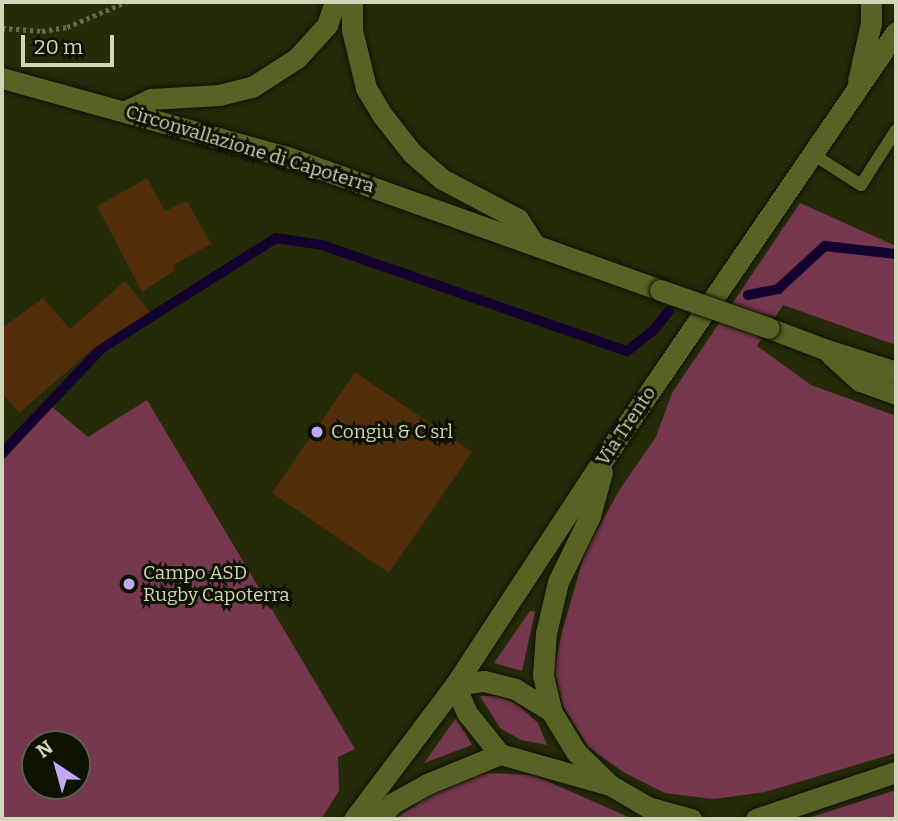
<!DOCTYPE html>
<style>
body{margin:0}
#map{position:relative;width:898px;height:821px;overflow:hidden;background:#252a09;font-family:Bitter,serif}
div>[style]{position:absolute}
.green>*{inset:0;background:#75384e}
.stream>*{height:10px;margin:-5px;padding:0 5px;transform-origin:5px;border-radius:5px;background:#14002e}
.building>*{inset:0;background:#522d0a}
.path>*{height:4.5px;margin-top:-2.25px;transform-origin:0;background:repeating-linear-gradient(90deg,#646a49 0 3.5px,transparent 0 7px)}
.roads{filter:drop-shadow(0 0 2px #0e1200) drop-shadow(0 0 2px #0e1200)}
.service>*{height:12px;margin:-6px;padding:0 6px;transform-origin:6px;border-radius:6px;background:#576224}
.tertiary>*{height:21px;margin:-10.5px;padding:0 10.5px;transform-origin:10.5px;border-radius:10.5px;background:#576224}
.bridges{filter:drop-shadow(0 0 2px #0e1200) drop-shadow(0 0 2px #0e1200)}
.tertiary-bridge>*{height:21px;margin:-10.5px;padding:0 10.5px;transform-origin:10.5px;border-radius:10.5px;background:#576224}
.dots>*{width:19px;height:19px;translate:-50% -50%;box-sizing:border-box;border:4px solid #0e1200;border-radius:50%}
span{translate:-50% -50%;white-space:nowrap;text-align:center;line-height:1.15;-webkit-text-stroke:6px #0e1200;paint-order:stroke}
.street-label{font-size:19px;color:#cfd7b7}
.poi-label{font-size:19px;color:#cfd7b7}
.left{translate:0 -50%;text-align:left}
.frame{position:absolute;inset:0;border:4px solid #cfd7b7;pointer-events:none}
.north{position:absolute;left:21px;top:730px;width:70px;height:70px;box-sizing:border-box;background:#0e1200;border:2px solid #5b6149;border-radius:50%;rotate:324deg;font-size:19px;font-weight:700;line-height:28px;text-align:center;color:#cfd7b7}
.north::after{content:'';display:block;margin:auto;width:24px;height:32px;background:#c0a8f4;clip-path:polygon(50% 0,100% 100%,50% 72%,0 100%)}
.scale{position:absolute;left:21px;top:35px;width:93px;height:32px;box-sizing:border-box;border:4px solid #cfd7b7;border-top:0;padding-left:9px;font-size:21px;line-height:24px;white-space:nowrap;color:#cfd7b7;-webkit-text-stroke:5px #0e1200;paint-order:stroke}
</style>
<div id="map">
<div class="green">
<i style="clip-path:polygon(800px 203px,896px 246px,896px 345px,783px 305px,757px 346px,811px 385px,896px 416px,896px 753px,765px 792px,713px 799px,665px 793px,625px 773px,588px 747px,563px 706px,554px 669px,562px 632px,585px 552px,620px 489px,656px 437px,672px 393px)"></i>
<i style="clip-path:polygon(evenodd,147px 400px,355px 749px,338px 757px,339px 791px,321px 819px,2px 819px,2px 462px,52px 407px,88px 437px,147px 400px,77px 744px,77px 786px,35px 786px,35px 744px,77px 744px)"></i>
<i style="clip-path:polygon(530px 611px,535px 612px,522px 671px,494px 663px)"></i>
<i style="clip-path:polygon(480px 696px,498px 696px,517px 704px,538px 723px,547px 745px,521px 740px,500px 728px)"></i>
<i style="clip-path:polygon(456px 718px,472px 745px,424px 763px)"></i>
<i style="clip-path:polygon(485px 773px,533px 775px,633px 819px,394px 819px,443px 787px)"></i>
<i style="clip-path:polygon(896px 790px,896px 819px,805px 819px)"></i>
</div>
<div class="stream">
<i style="left:748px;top:295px;width:31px;rotate:-11deg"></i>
<i style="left:778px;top:289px;width:64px;rotate:-42.5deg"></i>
<i style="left:825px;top:246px;width:71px;rotate:6.4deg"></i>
<i style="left:2px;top:453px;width:145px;rotate:-46.4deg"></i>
<i style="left:102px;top:348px;width:206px;rotate:-32.3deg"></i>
<i style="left:276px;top:238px;width:47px;rotate:8.7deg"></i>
<i style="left:322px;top:245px;width:323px;rotate:19.2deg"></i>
<i style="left:627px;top:351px;width:34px;rotate:-38deg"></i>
<i style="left:654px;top:330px;width:24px;rotate:-52deg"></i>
</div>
<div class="building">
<i style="clip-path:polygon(147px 178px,165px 211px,187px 201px,211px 244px,173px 265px,175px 270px,142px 292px,97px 206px)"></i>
<i style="clip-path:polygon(125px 281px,150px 312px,94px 348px,19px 413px,2px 393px,2px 328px,43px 298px,70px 329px)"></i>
<i style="clip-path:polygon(355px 372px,472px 452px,389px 573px,272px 493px)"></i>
</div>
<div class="path">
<i style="left:2px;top:28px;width:40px;rotate:4.3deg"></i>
<i style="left:42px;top:31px;width:25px;rotate:-9deg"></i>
<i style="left:67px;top:27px;width:64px;rotate:-23deg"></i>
</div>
<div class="roads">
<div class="service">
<i style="left:814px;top:155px;width:56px;rotate:32.6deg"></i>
<i style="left:861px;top:185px;width:65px;rotate:-57.5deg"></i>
</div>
<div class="tertiary">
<i style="left:352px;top:2px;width:28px;rotate:90deg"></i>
<i style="left:352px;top:30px;width:60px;rotate:76.4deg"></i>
<i style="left:366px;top:88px;width:33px;rotate:59deg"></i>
<i style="left:383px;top:116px;width:47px;rotate:51.9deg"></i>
<i style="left:412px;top:153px;width:40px;rotate:41deg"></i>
<i style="left:442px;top:179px;width:86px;rotate:27.8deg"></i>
<i style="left:518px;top:219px;width:30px;rotate:57deg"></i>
<i style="left:2px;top:78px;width:296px;rotate:15.5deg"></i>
<i style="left:287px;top:157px;width:396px;rotate:19.6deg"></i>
<i style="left:858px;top:81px;width:59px;rotate:-77.4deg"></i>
<i style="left:871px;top:23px;width:21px;rotate:-90deg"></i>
<i style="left:126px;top:111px;width:28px;rotate:-26deg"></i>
<i style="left:151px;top:99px;width:68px;rotate:-3.4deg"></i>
<i style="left:219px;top:95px;width:34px;rotate:-14deg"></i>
<i style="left:252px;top:87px;width:54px;rotate:-32.8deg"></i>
<i style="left:297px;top:58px;width:45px;rotate:-47.7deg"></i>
<i style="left:327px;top:25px;width:24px;rotate:-71deg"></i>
<i style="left:769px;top:328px;width:59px;rotate:20.9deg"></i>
<i style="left:824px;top:349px;width:76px;rotate:17.7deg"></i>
<i style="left:831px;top:355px;width:39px;rotate:42deg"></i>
<i style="left:860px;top:381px;width:38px;rotate:20deg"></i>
<i style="left:602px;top:472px;width:46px;rotate:105.3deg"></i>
<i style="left:590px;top:516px;width:73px;rotate:115.9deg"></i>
<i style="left:558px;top:582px;width:52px;rotate:103.2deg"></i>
<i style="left:546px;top:633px;width:42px;rotate:94.1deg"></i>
<i style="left:543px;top:675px;width:37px;rotate:77deg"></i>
<i style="left:551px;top:711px;width:48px;rotate:58.6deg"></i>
<i style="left:576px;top:752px;width:47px;rotate:44.1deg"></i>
<i style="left:610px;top:785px;width:44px;rotate:30.1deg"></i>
<i style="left:648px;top:807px;width:45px;rotate:15.6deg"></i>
<i style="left:455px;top:685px;width:30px;rotate:67deg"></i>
<i style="left:467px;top:713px;width:53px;rotate:51.2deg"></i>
<i style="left:500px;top:754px;width:111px;rotate:15.7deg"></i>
<i style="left:455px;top:685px;width:29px;rotate:-8deg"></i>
<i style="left:484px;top:681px;width:32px;rotate:14deg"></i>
<i style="left:515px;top:689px;width:42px;rotate:31.4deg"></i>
<i style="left:354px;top:819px;width:168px;rotate:-53deg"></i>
<i style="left:455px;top:685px;width:277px;rotate:-56.7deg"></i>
<i style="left:607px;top:454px;width:511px;rotate:-55.6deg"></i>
<i style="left:378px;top:819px;width:22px;rotate:-47deg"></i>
<i style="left:393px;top:803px;width:39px;rotate:-29deg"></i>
<i style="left:427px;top:784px;width:79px;rotate:-22.3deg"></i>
<i style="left:756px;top:819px;width:148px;rotate:-18.6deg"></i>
</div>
</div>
<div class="bridges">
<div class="tertiary-bridge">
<i style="left:660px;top:290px;width:115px;rotate:19.2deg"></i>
</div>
</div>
<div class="dots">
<i style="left:317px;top:432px;background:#c0a8f4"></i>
<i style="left:129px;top:584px;background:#c0a8f4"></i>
</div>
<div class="street-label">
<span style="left:250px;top:149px;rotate:17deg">Circonvallazione di Capoterra</span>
<span style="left:626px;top:426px;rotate:-56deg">Via Trento</span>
</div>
<div class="poi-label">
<span class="left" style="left:331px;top:432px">Congiu &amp; C srl</span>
<span class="left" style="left:143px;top:584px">Campo ASD<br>Rugby Capoterra</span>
</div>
<div class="frame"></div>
<div class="north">N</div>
<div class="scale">20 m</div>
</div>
